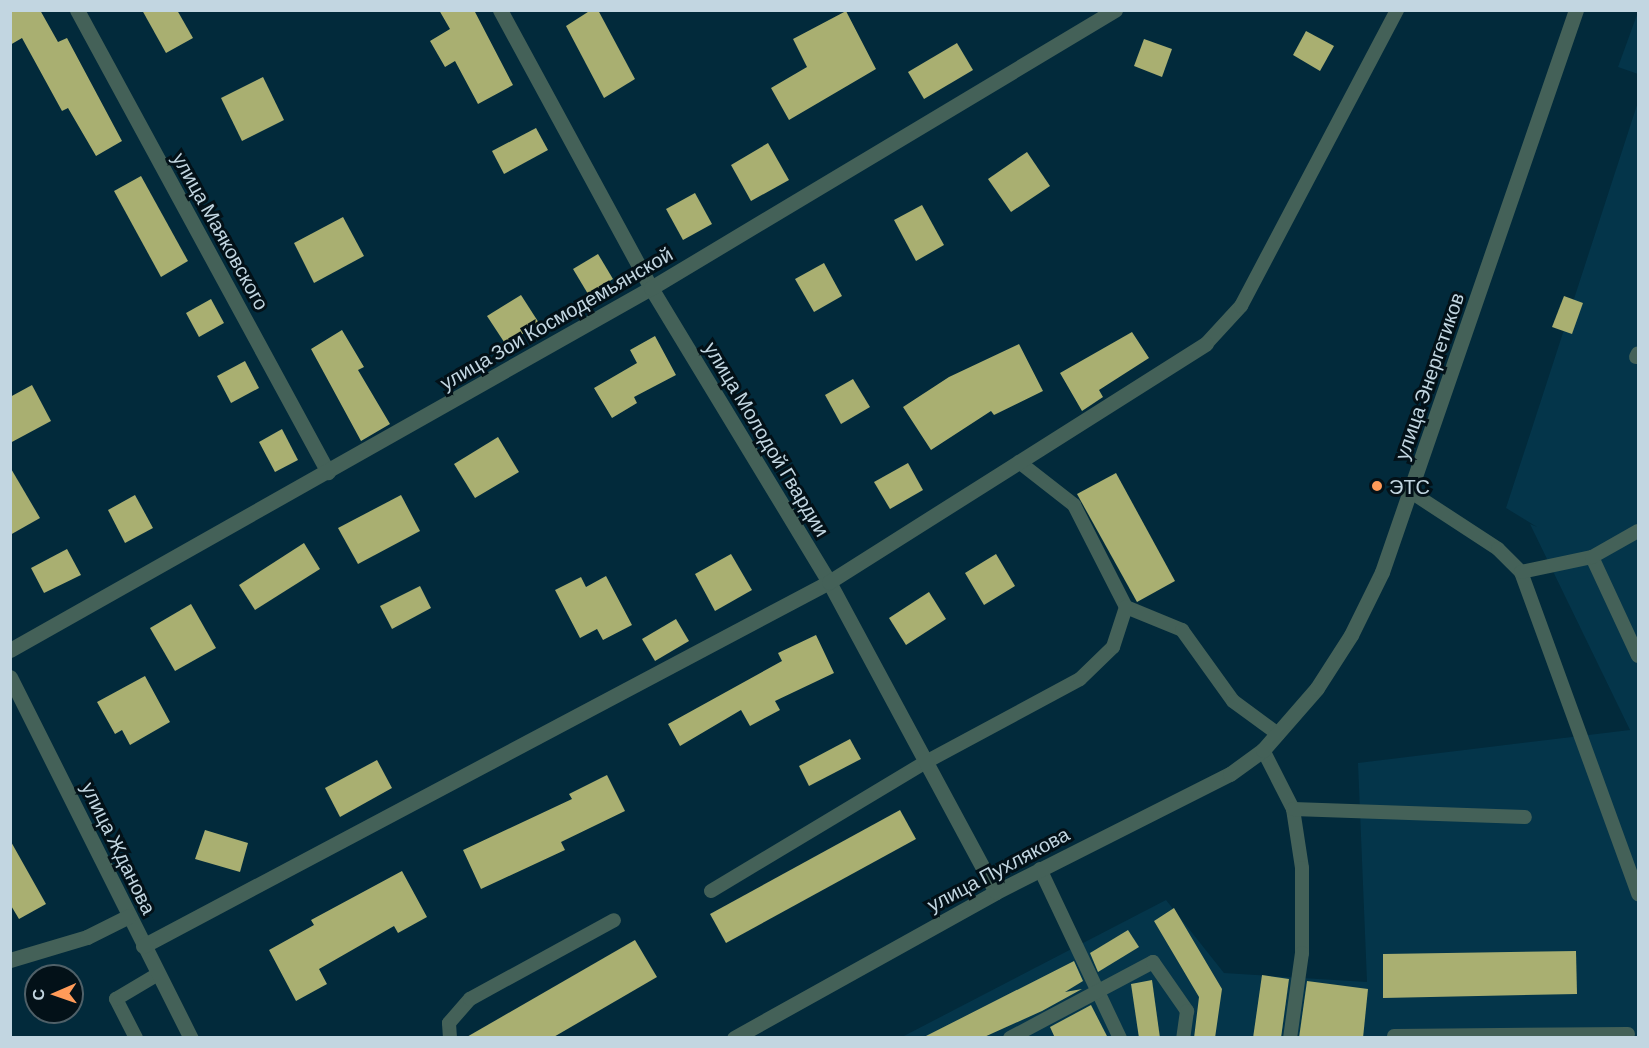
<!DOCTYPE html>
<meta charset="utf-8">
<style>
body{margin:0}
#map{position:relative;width:1649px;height:1048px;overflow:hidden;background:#022a3b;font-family:Barlow,sans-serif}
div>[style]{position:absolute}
.built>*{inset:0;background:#04354a}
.building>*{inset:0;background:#a9af71}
.service>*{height:14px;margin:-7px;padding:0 7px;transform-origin:7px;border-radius:7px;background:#446158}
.minor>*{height:15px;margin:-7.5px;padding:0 7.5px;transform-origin:7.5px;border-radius:7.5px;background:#446158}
.tertiary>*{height:15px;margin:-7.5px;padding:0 7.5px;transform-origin:7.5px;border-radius:7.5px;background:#446158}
.dots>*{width:16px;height:16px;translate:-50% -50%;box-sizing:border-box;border:3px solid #031118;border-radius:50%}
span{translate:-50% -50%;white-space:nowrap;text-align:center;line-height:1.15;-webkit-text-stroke:6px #031118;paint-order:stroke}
.street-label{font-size:20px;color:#c2d6e1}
.poi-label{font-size:20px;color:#c2d6e1}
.left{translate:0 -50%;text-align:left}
.frame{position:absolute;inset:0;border:12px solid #c2d6e1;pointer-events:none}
.north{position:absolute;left:24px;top:964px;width:60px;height:60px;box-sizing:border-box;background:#031118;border:2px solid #4f6068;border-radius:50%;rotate:268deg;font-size:16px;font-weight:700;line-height:24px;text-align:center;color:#c2d6e1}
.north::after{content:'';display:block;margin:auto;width:21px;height:27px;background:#ff9b59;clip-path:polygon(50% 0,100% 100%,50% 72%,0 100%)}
</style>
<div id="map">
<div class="built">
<i style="clip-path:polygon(1638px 12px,1638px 74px,1618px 67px)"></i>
<i style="clip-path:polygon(1638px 102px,1638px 1037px,900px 1038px,1166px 900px,1224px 973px,1367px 982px,1358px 763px,1630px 730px,1530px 524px,1537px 527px,1506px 508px)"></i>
</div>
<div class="building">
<i style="clip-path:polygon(10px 10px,40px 10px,58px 42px,67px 38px,122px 141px,96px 156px,68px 108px,62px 111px,22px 38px,10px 45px)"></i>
<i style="clip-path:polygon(142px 10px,177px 10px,193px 38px,166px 53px)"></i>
<i style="clip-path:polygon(439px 10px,474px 10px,513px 85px,478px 104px,455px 61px,445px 67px,430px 41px,450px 29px)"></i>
<i style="clip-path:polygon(591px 10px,598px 10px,635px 79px,604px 98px,566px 26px)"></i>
<i style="clip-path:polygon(846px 11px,876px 69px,789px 120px,771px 88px,807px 67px,793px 39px)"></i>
<i style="clip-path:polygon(1306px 31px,1334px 46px,1320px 71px,1293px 55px)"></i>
<i style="clip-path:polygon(1144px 39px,1172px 49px,1162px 77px,1134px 66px)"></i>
<i style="clip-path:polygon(957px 43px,973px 70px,924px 99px,908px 72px)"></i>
<i style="clip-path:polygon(263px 77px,284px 120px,242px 141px,221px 98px)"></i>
<i style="clip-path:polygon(536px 128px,548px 150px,504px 174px,492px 151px)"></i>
<i style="clip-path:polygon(768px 143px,789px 180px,751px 201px,731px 165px)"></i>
<i style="clip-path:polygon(1027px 152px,1050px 186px,1011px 212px,988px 179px)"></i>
<i style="clip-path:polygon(141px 176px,188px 261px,161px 277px,114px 191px)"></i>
<i style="clip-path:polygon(695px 193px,712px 224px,683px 240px,666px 209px)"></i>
<i style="clip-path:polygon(922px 205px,944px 245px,916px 261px,894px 220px)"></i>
<i style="clip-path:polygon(343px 217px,364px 256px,314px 283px,294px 243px)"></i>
<i style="clip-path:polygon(598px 254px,613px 279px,588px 294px,573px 269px)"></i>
<i style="clip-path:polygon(824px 263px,842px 296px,814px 312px,795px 279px)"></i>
<i style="clip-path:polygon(521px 295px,539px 323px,506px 345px,487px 316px)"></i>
<i style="clip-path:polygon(1564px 296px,1583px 303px,1572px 334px,1552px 327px)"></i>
<i style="clip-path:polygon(211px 299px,224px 323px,199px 337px,186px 313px)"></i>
<i style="clip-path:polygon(342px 330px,364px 367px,358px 370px,390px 424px,361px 441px,311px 349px)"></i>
<i style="clip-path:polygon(1132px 332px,1149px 358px,1099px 390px,1103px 397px,1082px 411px,1060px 373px)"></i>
<i style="clip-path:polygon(655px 336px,676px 375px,634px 397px,637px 403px,612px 418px,594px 388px,637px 363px,630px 350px)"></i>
<i style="clip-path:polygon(1019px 344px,1043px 391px,994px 415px,991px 411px,931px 450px,903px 407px,949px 377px)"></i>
<i style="clip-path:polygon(245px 361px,259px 388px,231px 403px,217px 376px)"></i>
<i style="clip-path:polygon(853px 379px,870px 407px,841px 424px,825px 395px)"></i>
<i style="clip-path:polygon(32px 385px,51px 421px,10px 443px,10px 397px)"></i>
<i style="clip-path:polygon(282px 429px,298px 460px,275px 472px,259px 442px)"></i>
<i style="clip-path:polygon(498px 437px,519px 472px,475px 498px,454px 464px)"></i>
<i style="clip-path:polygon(908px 463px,923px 490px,890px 509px,874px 482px)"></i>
<i style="clip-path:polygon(10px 467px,40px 518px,10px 535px)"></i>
<i style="clip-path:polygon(1116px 473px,1175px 581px,1137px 602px,1077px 494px)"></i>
<i style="clip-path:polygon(135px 495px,153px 528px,125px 543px,108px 510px)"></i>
<i style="clip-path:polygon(401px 495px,420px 531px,358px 564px,338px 528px)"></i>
<i style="clip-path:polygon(304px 543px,320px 569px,255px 610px,239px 585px)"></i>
<i style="clip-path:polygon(67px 549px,81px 575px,44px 593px,31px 568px)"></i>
<i style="clip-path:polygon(731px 554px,752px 590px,715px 611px,695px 574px)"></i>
<i style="clip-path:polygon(996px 554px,1015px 586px,984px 605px,965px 573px)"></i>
<i style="clip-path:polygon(606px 576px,632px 625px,603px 640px,597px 629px,580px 638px,555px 590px,581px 577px,586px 587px)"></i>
<i style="clip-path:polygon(420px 586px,431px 608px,392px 629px,380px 606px)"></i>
<i style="clip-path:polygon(929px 592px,946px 619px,906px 645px,889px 618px)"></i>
<i style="clip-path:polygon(191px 604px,216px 648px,175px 671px,150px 628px)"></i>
<i style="clip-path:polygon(676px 619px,689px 641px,655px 661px,642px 639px)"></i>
<i style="clip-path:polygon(816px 635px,834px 673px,775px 701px,780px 710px,750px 726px,741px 710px,680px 746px,668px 724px,782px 661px,778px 653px)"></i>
<i style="clip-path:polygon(145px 676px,170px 722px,130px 745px,122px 730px,115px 734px,97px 702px)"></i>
<i style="clip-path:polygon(850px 739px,861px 759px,809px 786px,799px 766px)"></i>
<i style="clip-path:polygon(377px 760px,392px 788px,340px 817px,325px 788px)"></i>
<i style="clip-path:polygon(607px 775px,625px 811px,561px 842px,565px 850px,481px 889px,463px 850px,572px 799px,569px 794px)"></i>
<i style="clip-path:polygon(900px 810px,916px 839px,726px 943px,710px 914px)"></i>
<i style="clip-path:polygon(205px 830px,248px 843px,240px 872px,195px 859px)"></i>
<i style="clip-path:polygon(10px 840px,46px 904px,19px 919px,10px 904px)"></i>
<i style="clip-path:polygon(402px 871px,427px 917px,398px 933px,394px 926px,319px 969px,327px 984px,296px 1001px,269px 950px,314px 925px,311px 920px)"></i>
<i style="clip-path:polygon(1174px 908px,1222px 989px,1215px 1038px,1194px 1038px,1199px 997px,1154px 921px)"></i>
<i style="clip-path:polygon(1128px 930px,1139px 947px,1098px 972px,1090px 953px)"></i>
<i style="clip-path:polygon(635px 940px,657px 977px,552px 1038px,465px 1038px)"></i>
<i style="clip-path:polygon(1576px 951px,1577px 994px,1383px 998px,1383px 954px)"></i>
<i style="clip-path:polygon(1074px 961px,1083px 981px,1065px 992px,1082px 989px,1042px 1011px,982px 1038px,922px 1038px)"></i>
<i style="clip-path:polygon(1262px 975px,1289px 979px,1281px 1038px,1253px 1038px)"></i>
<i style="clip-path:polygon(1152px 980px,1160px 1038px,1139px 1038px,1131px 984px)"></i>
<i style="clip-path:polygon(1307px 981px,1368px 989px,1363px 1038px,1299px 1038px)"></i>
<i style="clip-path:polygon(1091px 1005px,1108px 1038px,1055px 1038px,1050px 1027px)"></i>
</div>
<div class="service">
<i style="left:1206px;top:344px;width:52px;rotate:-47.4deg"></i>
<i style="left:1241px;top:306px;width:335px;rotate:-62.2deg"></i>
<i style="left:1636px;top:357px;width:4px;rotate:-63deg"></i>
<i style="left:1019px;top:462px;width:70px;rotate:38deg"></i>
<i style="left:1074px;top:505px;width:114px;rotate:63deg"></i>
<i style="left:1126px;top:607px;width:61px;rotate:22.3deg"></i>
<i style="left:1182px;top:630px;width:87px;rotate:54.3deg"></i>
<i style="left:1233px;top:701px;width:56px;rotate:36.3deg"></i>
<i style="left:1411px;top:492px;width:104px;rotate:33.2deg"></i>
<i style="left:1498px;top:549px;width:33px;rotate:45deg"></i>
<i style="left:1521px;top:572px;width:343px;rotate:70deg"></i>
<i style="left:1592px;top:557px;width:109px;rotate:65.1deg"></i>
<i style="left:1521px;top:572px;width:73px;rotate:-11.9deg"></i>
<i style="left:1592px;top:557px;width:53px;rotate:-29.5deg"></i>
<i style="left:1263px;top:750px;width:66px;rotate:63deg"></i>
<i style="left:1293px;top:809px;width:60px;rotate:81.3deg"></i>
<i style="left:1302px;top:868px;width:85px;rotate:90deg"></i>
<i style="left:1302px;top:953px;width:86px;rotate:98deg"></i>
<i style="left:1293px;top:809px;width:232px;rotate:2deg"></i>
<i style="left:1040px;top:869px;width:187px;rotate:64.7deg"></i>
<i style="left:711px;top:891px;width:251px;rotate:-31deg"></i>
<i style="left:926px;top:762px;width:175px;rotate:-28.3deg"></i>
<i style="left:1080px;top:679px;width:46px;rotate:-44.1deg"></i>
<i style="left:1113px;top:647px;width:42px;rotate:-72deg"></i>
<i style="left:1394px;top:1036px;width:234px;rotate:-0.5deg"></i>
<i style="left:136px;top:1038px;width:44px;rotate:-117.1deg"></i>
<i style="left:116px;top:999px;width:49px;rotate:-30.8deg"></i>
<i style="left:450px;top:1038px;width:15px;rotate:-94deg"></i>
<i style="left:449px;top:1023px;width:32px;rotate:-49deg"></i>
<i style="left:470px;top:999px;width:164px;rotate:-28.7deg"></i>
<i style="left:1010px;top:1038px;width:162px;rotate:-28deg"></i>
<i style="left:1153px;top:962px;width:60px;rotate:55.2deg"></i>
<i style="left:1187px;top:1011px;width:27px;rotate:98deg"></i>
</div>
<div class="minor">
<i style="left:77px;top:10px;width:526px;rotate:61.49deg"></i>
<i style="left:500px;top:10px;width:316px;rotate:61.5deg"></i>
<i style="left:651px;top:288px;width:344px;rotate:58.8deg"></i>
<i style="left:829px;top:582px;width:352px;rotate:61.7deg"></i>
<i style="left:10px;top:650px;width:736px;rotate:-29.46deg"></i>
<i style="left:651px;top:288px;width:541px;rotate:-30.93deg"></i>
<i style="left:10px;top:677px;width:404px;rotate:63.4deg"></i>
<i style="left:143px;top:946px;width:777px;rotate:-27.95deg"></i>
<i style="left:829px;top:582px;width:446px;rotate:-32.3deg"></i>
<i style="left:10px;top:960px;width:80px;rotate:-16.6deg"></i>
<i style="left:87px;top:937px;width:47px;rotate:-26.6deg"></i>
</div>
<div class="tertiary">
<i style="left:734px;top:1038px;width:300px;rotate:-29.1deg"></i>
<i style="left:996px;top:892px;width:262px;rotate:-26.8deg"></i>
<i style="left:1230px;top:774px;width:41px;rotate:-36deg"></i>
<i style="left:1263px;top:750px;width:82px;rotate:-48.9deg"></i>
<i style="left:1317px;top:688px;width:63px;rotate:-57.3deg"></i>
<i style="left:1351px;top:635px;width:70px;rotate:-63.8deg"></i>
<i style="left:1382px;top:572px;width:595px;rotate:-70.96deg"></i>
</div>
<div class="dots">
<i style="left:1377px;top:486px;background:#ff9b59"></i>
</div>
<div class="street-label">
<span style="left:221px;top:231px;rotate:61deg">улица Маяковского</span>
<span style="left:556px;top:318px;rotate:-30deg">улица Зои Космодемьянской</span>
<span style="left:1429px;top:376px;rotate:-71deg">улица Энергетиков</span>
<span style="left:767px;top:439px;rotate:59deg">улица Молодой Гвардии</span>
<span style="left:119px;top:848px;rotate:64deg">улица Жданова</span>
<span style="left:998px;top:869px;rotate:-28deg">улица Пухлякова</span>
</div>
<div class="poi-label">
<span class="left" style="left:1389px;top:486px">ЭТС</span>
</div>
<div class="frame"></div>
<div class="north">С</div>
</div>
